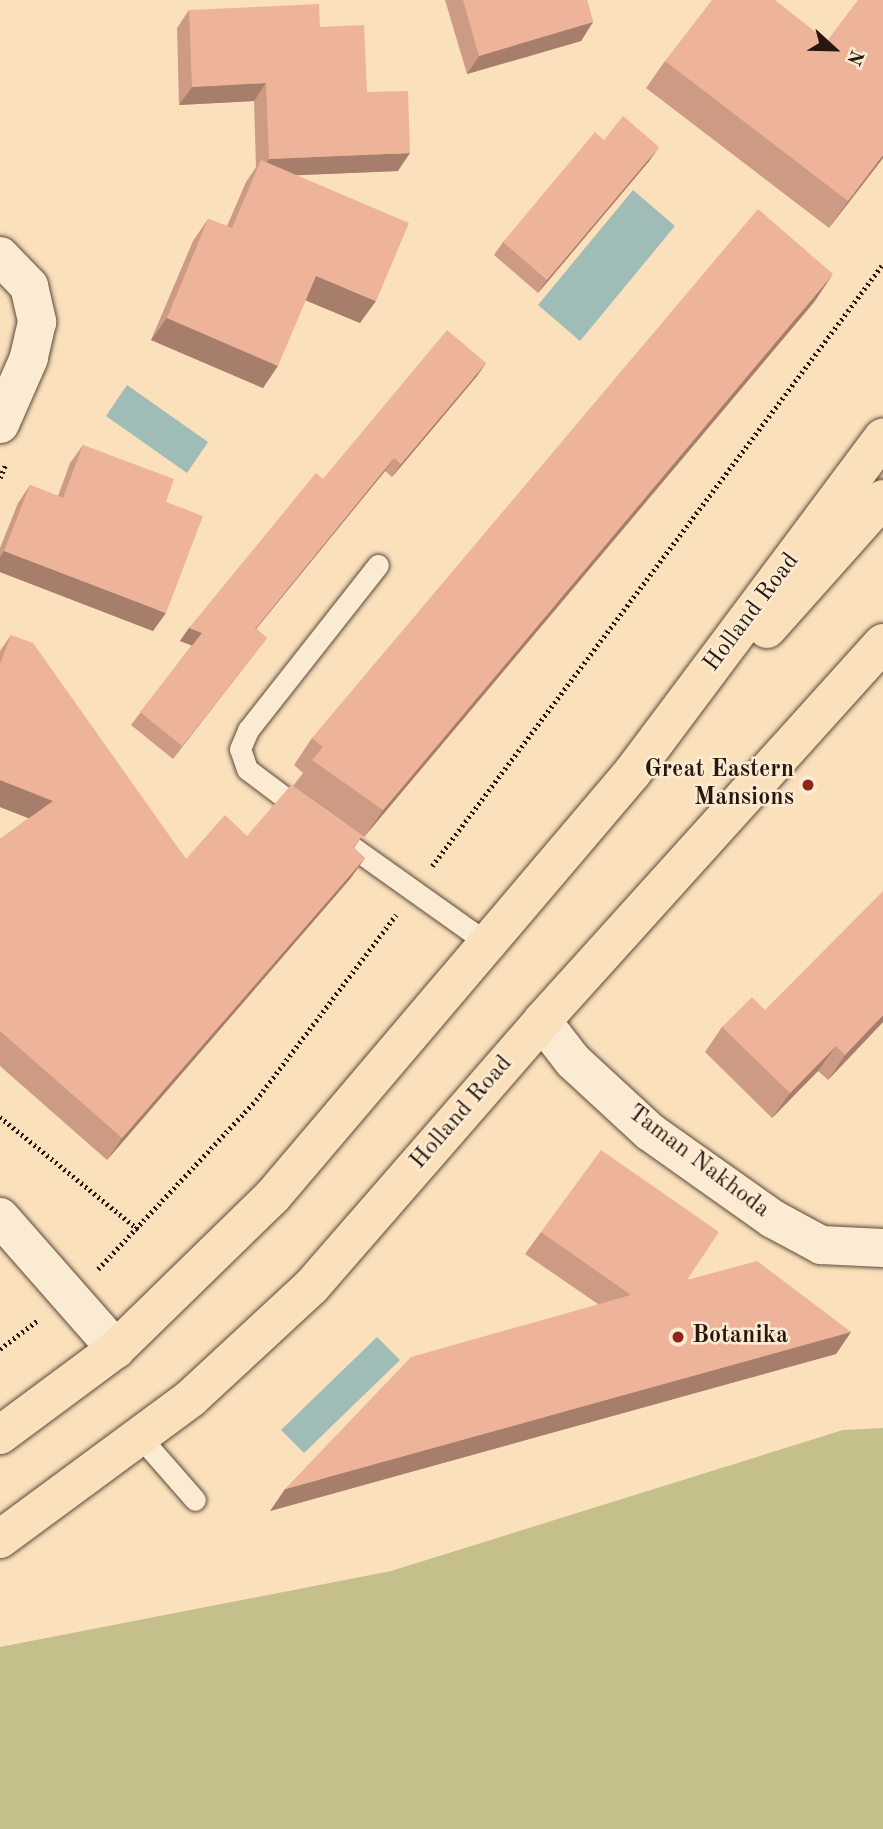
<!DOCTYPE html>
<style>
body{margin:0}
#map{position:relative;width:883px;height:1829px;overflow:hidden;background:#fae0bb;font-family:"Old Standard TT",serif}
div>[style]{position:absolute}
.green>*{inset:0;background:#c5c08b}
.water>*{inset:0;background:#9fbcb6}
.path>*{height:4.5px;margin-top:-2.25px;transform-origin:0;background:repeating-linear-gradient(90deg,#28170f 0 2px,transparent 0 5.5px)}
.roads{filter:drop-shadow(0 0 2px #5c493a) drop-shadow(0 0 2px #5c493a)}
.service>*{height:21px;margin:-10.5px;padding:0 10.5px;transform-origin:10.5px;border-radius:10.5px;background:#fcebd3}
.minor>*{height:38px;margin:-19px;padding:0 19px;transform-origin:19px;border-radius:19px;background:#fcebd3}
.primary>*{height:38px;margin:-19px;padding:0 19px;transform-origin:19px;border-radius:19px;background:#fae0bb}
.wall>*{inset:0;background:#cd9b84}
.shaded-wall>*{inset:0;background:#a77e6c}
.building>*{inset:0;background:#eeb49a}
.dots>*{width:19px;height:19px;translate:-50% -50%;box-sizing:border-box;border:4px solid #fcebd3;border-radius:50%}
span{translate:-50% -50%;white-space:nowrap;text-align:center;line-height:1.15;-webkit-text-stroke:5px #fcebd3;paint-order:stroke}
.street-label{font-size:24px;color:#28170f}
.poi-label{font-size:24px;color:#28170f;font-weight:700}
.right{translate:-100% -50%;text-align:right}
.left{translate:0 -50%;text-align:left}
.north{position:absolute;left:799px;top:14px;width:70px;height:70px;-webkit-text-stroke:5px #fcebd3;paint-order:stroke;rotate:112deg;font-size:19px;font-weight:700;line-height:28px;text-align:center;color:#28170f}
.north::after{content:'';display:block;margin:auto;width:24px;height:32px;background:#28170f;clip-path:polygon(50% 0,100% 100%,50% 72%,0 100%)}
</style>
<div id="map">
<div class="green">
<i style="clip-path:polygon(883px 1428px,883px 1829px,0 1829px,0 1647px,391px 1571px,843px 1430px)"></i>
</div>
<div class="water">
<i style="clip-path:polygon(633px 190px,675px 226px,580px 341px,538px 305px)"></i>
<i style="clip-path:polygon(127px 385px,208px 442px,187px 473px,106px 416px)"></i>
<i style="clip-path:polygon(377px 1337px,400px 1360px,304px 1453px,281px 1430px)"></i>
</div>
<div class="path">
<i style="left:0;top:478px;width:16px;rotate:-68deg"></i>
<i style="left:432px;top:866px;width:752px;rotate:-53.16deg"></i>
<i style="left:0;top:1117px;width:179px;rotate:39.1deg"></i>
<i style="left:98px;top:1269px;width:231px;rotate:-46.9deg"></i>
<i style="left:256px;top:1100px;width:232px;rotate:-52.9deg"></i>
<i style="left:0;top:1349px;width:48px;rotate:-37.3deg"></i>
</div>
<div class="roads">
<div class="service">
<i style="left:304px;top:812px;width:71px;rotate:-143deg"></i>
<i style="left:247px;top:769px;width:21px;rotate:-109deg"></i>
<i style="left:240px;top:749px;width:21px;rotate:-67deg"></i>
<i style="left:248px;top:730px;width:210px;rotate:-51.8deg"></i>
<i style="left:338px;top:837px;width:181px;rotate:35.4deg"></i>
<i style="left:141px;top:1438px;width:82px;rotate:48.9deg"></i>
</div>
<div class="minor">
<i style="left:0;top:256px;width:42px;rotate:46deg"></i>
<i style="left:29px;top:286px;width:37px;rotate:77deg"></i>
<i style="left:37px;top:322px;width:37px;rotate:103deg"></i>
<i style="left:29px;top:358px;width:72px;rotate:113.7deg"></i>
<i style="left:542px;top:1021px;width:51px;rotate:52.2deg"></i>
<i style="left:573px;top:1061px;width:105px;rotate:42.7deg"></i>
<i style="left:650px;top:1132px;width:151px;rotate:35.3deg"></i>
<i style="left:773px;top:1219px;width:55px;rotate:28.4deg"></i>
<i style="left:821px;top:1245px;width:62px;rotate:2.8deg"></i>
<i style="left:0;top:1217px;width:176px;rotate:48.7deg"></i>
</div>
<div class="primary">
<i style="left:767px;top:629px;width:174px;rotate:-48.3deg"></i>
<i style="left:0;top:1435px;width:144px;rotate:-36.6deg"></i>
<i style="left:116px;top:1349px;width:218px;rotate:-44.3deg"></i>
<i style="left:272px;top:1197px;width:556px;rotate:-49.67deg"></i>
<i style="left:632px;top:773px;width:419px;rotate:-53.2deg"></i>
<i style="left:0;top:1539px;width:237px;rotate:-36.4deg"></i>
<i style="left:191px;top:1398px;width:163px;rotate:-42.8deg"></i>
<i style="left:311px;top:1287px;width:352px;rotate:-49deg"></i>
<i style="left:542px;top:1021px;width:509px;rotate:-47.95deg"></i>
</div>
</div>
<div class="wall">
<i style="clip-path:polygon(445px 0,587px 0,593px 22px,581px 41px,467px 74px)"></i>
<i style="clip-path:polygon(189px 10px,320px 27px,367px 92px,398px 171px,296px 175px,360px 323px,305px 300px,263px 388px,151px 340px,193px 241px,208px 219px,227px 226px,246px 182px,256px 167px,254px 101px,179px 105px,177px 28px)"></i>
<i style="clip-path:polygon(665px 61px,883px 158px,829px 228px,646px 88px)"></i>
<i style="clip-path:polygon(604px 140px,650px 160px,538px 293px,494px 255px,503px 242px)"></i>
<i style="clip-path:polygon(815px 301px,364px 837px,293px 786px,303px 773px,294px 765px,312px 738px)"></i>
<i style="clip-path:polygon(486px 363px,477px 376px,392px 477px,385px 471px,256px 629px,267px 638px,173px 759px,131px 725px,192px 645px,180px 641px,189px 628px,323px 479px)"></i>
<i style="clip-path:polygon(83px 445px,166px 502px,153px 631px,0 572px,0 548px,18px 503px,30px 485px,58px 496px,70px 463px)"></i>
<i style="clip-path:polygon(11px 635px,186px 859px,247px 836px,362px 836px,354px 848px,365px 858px,350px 879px,107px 1160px,0 1066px,0 839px,29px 818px,0 807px,0 651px)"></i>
<i style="clip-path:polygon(765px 1010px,883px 1022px,828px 1080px,818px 1071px,772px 1118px,705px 1052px,722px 1027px)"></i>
<i style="clip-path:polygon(541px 1232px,851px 1332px,836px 1354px,270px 1511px,598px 1304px,525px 1254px)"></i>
</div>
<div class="shaded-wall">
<i style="clip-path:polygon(593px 22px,581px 41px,467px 74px,479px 56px)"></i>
<i style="clip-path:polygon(266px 83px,254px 101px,179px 105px,192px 87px)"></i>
<i style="clip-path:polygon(659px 147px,650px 160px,538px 293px,547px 280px)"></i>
<i style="clip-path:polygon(410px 153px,398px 171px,256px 177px,269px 159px)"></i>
<i style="clip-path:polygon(883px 155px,883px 158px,829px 228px,848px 201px)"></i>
<i style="clip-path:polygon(833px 274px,815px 301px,364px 837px,383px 810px)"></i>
<i style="clip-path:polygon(316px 276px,376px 301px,360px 323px,300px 298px)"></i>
<i style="clip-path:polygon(167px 318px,278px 366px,263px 388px,151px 340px)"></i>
<i style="clip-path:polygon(486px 363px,477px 376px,392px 477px,401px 464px)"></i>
<i style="clip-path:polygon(394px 458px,385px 471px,246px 641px,255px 629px)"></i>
<i style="clip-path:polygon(4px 551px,166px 613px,153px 631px,0 572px,0 557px)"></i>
<i style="clip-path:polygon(189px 628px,202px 633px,193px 646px,180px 641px)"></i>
<i style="clip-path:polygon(0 780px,53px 801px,38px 822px,0 807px)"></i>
<i style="clip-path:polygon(365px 858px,350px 879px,107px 1160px,122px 1138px)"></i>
<i style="clip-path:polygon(883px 1015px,883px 1022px,828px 1080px,845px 1055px)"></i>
<i style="clip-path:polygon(836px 1046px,818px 1071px,772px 1118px,790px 1093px)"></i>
<i style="clip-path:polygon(851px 1332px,836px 1354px,270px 1511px,285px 1489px)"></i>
</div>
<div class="building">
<i style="clip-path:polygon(463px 0,587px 0,593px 22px,479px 56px)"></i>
<i style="clip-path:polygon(712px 0,775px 0,827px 41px,858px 0,883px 0,883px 155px,848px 201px,665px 61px)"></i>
<i style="clip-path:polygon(319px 4px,320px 27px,364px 25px,367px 92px,408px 91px,410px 153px,269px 159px,266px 83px,192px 87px,189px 10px)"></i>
<i style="clip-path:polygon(623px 116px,659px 147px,547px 280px,503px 242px,595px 132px,604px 140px)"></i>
<i style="clip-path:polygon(261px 160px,409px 223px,376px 301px,316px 276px,278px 366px,167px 318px,208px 219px,232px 228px)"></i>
<i style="clip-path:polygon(758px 209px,833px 274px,383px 810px,312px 760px,323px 747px,312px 738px)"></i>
<i style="clip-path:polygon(447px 330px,486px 363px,401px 464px,394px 458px,255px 629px,267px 638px,182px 746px,140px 712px,202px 633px,189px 628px,316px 473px,323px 479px)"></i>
<i style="clip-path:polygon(83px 445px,174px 479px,166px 502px,203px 516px,166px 613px,4px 551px,30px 485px,63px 498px)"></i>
<i style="clip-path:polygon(11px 635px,33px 643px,186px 859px,225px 815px,247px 836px,291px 785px,362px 836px,353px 847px,365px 858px,122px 1138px,0 1031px,0 839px,53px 801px,0 780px,0 664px)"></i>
<i style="clip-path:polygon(883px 891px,883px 1015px,845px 1055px,836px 1046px,790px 1093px,722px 1027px,752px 997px,765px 1010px)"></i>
<i style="clip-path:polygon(601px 1150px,719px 1232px,687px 1280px,757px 1261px,851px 1332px,285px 1489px,411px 1357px,631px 1295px,541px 1232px)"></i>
</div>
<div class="dots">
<i style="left:808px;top:785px;background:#8f2418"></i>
<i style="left:678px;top:1337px;background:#8f2418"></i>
</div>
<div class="street-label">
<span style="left:752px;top:613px;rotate:-53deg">Holland Road</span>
<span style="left:462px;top:1113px;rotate:-49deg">Holland Road</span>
<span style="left:698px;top:1162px;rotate:37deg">Taman Nakhoda</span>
</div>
<div class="poi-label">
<span class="right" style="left:794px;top:785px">Great Eastern<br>Mansions</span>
<span class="left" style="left:692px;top:1337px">Botanika</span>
</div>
<div class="north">N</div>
</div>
